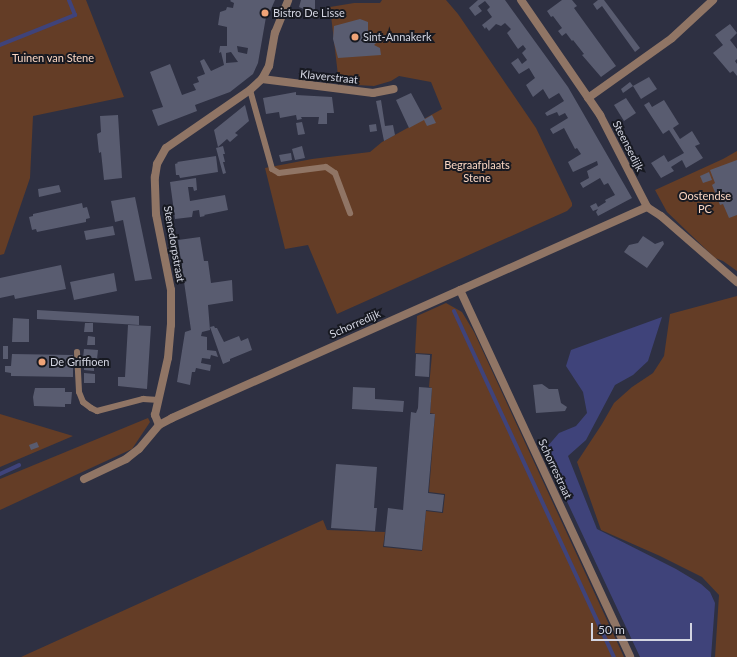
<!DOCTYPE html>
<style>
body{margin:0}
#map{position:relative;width:737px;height:657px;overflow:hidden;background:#2e3042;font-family:Lato,sans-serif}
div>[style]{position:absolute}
.green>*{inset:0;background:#643d26}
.water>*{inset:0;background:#3f437a}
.stream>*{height:4px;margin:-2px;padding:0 2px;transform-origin:2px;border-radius:2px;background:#3f437a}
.building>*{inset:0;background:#595c70}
.service>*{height:6px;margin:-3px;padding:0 3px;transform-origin:3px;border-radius:3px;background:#907565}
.minor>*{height:8px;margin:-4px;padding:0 4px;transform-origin:4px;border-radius:4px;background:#907565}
.dots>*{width:11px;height:11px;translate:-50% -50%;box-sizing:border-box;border:2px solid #171921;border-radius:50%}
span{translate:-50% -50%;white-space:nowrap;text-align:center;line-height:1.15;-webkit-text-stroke:4px #171921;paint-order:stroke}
.poi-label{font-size:11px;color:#d3d5e1}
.left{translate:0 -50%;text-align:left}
.park-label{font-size:11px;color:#fad6c2}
.street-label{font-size:11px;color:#d3d5e1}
.scale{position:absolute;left:591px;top:623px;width:101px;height:18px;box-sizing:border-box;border:2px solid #d3d5e1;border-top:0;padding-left:5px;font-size:12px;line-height:14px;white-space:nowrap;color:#d3d5e1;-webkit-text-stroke:3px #171921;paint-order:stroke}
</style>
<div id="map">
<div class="green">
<i style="clip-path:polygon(0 0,86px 0,124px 97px,33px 116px,30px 178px,4px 254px,0 255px)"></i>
<i style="clip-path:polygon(382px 0,446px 0,458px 14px,536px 128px,572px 203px,572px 206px,567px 211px,337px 314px,308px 245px,285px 249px,265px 168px,312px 159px,370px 152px,382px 142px,442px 109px,431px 82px,399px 76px,391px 81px,374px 86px,339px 84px,330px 7px,354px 3px,380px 3px)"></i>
<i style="clip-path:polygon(737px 151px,737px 271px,723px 261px,715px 258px,667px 212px,655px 190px,723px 159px)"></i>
<i style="clip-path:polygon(737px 296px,737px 657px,715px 657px,719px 595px,702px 577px,660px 556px,601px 530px,577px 462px,602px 424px,614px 403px,632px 387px,653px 373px,664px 356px,670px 314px)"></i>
<i style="clip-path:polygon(446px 303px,462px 312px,474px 332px,624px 657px,21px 657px,323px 520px,327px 530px,385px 532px,383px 547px,422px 551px,426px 511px,443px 513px,445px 494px,429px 492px,435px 414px,430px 413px,432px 388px,429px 387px,432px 354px,415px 353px,417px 316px)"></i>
<i style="clip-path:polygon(0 414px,73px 436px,0 467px)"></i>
<i style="clip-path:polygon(148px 418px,150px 422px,132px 449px,0 510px,0 479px)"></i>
</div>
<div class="water">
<i style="clip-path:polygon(662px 317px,648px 361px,633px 375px,615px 385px,586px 440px,568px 456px,597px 529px,676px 569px,701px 584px,710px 592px,715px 603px,711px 657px,640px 657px,548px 461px,547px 447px,559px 433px,576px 426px,587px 413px,583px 392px,566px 366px,571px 350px)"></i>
</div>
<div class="stream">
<i style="left:0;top:45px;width:81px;rotate:-21.8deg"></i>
<i style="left:75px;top:15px;width:16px;rotate:-112deg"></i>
<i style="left:454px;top:311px;width:381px;rotate:65.2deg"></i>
<i style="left:0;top:474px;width:21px;rotate:-25deg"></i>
</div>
<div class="building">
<i style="clip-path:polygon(evenodd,231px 0,275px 0,268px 16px,266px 17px,258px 63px,253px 74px,230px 92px,195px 105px,197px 111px,158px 126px,152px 110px,163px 107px,150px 72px,170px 64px,182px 95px,196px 90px,193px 84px,199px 82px,197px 77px,205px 74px,200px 61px,204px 59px,211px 71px,224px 65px,221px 52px,219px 53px,220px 46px,227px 46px,227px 27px,218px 25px,220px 12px,226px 10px,227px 7px,233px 8px,234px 3px,230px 1px,231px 0,237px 46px,248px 48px,247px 54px,238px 52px,237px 46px,231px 0,231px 52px,238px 62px,226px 63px,226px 53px,231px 52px)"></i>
<i style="clip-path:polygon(301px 0,315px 0,315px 9px,306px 10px,299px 7px)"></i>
<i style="clip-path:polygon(478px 0,505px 0,568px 87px,632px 198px,598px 216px,596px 212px,598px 209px,593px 211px,590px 206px,596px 203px,598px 207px,606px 202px,605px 200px,615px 195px,608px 183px,604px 185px,600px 178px,583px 188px,580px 183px,589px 178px,587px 171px,598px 165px,597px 161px,573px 172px,568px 162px,581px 154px,577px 148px,575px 149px,564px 128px,553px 134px,550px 129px,568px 118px,565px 113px,559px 116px,557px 112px,547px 116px,545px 113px,564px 101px,559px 93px,549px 99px,543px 89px,533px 97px,526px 85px,535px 78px,529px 68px,519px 74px,511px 63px,518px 58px,522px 64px,527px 60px,522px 53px,526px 49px,523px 45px,518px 49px,507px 33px,511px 29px,505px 23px,501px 26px,496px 24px,489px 31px,486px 27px,485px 29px,482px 25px,492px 17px,487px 10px,490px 7px,485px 1px,478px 6px,482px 11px,475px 16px,469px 8px)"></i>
<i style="clip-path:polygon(562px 0,572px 0,577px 6px,574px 8px,616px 66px,601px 77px,582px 55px,584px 54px,573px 40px,572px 41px,566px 33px,562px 36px,558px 31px,562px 28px,553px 16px,551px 17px,547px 11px)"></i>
<i style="clip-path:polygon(598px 0,604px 0,640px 48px,635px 52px,602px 6px,597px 10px,593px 4px)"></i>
<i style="clip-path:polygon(360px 19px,368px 22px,368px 32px,371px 32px,376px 35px,377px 42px,374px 45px,380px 48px,381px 55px,338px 58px,333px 39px,334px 26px)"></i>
<i style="clip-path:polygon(730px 24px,737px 33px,730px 40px,737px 49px,737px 59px,735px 61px,737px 64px,737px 76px,733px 71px,730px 73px,713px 53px,723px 45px,715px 35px)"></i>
<i style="clip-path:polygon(649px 77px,657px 89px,641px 99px,633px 86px)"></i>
<i style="clip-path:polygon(630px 82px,633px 86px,623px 93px,621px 89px)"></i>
<i style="clip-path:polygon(296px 92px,296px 95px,332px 97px,334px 113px,327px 113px,327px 124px,318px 124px,319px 117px,301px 117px,302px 119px,297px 120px,296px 115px,280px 118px,279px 112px,266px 114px,263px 98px)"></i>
<i style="clip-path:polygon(411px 93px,425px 119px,432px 115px,436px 123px,427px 126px,424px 120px,409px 128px,396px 100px)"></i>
<i style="clip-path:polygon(626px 98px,636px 113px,624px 121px,614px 105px)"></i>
<i style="clip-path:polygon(381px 100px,385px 126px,393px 125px,395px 135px,384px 141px,376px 101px)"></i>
<i style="clip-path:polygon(664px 100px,679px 124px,673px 128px,680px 139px,692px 131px,700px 144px,695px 146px,703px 158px,686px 168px,682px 160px,671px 167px,674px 171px,661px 178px,651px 163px,664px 155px,668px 162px,684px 153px,669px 130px,663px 134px,644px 105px,649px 102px,652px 107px)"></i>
<i style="clip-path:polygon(245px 105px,249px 121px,235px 133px,238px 135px,230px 142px,227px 139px,218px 147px,214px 130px)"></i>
<i style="clip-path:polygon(118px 115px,122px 178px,104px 180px,101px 152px,99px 153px,97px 134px,101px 132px,100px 116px)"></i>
<i style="clip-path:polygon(302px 122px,305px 134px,298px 135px,296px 123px)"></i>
<i style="clip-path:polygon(376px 124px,377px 131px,370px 132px,369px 125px)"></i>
<i style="clip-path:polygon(223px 146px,225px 154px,223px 154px,225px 162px,223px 162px,226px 173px,223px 174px,216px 148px)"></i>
<i style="clip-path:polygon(302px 146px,305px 158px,295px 160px,292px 149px)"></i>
<i style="clip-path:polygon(291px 153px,292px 160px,281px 162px,279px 155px)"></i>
<i style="clip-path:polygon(216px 156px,218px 172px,180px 178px,179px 175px,176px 175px,175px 164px,178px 163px,177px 162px)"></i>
<i style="clip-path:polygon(737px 160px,737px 215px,729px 218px,723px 204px,720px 205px,712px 185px,715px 183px,710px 170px)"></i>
<i style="clip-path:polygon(709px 172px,712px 180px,703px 183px,700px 176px)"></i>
<i style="clip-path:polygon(196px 178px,197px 190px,194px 191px,193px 187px,188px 187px,190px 201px,225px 195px,228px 210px,204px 215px,205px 216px,200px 217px,199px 210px,193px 211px,192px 217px,175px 219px,170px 182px)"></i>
<i style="clip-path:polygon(59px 185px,61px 192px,39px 197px,38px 189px)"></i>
<i style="clip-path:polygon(135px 197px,152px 279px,135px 281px,123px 220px,115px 222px,111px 201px)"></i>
<i style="clip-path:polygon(82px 203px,83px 208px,87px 207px,90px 218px,86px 219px,86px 222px,37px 232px,36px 229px,32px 230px,29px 217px,33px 216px,33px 214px)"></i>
<i style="clip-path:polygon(113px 226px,115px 235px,86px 240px,84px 231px)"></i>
<i style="clip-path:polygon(643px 236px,655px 244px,663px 241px,664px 244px,647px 268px,624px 252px,629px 245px,638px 243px)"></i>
<i style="clip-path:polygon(200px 237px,204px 261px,208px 261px,211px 283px,232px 280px,233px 301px,208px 305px,210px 330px,202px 332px,201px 336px,207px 337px,207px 350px,216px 351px,218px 357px,211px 355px,210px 359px,202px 358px,201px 363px,211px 365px,210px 371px,196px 368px,195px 372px,192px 372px,190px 385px,177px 382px,185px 332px,191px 330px,178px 240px)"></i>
<i style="clip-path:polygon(61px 265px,66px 289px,15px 299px,14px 295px,0 298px,0 278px)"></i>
<i style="clip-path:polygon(114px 273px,117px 291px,74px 300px,70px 282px)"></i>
<i style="clip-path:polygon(37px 310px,139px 316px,139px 325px,37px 319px)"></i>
<i style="clip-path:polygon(13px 318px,29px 319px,29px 342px,12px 342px)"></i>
<i style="clip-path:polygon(85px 323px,93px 323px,93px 332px,84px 332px)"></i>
<i style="clip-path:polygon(128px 325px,151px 326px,147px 389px,118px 386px,118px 377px,125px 377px)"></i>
<i style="clip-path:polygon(214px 326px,215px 328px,217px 328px,224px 342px,239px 336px,241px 341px,248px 338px,252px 350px,230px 359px,230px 361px,223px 364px,210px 327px)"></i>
<i style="clip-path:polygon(88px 336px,95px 337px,95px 345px,87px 345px)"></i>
<i style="clip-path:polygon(3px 346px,8px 346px,8px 359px,3px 359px)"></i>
<i style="clip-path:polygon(84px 349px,98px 350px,97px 359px,83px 358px)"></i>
<i style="clip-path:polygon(12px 354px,73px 355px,73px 377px,11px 376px,11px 373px,5px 372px,5px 366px,11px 366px)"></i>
<i style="clip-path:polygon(416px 354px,430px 355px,429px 377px,415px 376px)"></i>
<i style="clip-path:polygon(84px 363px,94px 363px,94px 371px,84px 370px)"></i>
<i style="clip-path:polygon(84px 373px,95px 374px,95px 383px,84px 383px)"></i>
<i style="clip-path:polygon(542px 384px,549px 389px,558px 389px,561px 403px,567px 407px,565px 411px,536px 413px,533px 385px)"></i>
<i style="clip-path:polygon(353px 387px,375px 388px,375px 399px,404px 401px,403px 412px,352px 409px)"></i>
<i style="clip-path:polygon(419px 387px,432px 388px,430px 414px,435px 414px,428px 493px,444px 495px,442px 512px,426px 510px,422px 550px,384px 546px,388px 508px,403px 510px,411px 412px,416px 413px,418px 408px)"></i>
<i style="clip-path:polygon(35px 388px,65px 388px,65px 392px,72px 392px,71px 404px,65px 404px,65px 407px,34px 406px,33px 397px)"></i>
<i style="clip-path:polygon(37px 442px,39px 447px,31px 450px,29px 445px)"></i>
<i style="clip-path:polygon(336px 464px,377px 467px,374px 508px,377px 508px,375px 531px,331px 528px)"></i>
</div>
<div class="service">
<i style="left:250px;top:90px;width:82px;rotate:74.4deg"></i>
<i style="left:272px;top:169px;width:8px;rotate:30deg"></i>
<i style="left:279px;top:173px;width:47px;rotate:-7.3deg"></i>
<i style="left:326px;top:167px;width:11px;rotate:34deg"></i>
<i style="left:335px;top:173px;width:43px;rotate:69.4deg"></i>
<i style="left:77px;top:352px;width:40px;rotate:87.1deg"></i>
<i style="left:79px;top:392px;width:11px;rotate:68deg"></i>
<i style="left:83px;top:402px;width:10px;rotate:37deg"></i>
<i style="left:91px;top:408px;width:7px;rotate:27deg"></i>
<i style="left:97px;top:411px;width:48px;rotate:-14.6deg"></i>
<i style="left:143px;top:399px;width:16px;rotate:4deg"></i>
</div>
<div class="minor">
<i style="left:521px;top:0;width:140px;rotate:55.5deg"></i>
<i style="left:600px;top:115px;width:103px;rotate:62.9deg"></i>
<i style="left:647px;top:207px;width:17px;rotate:33deg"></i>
<i style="left:661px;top:216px;width:101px;rotate:41deg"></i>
<i style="left:262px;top:79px;width:112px;rotate:7.2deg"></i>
<i style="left:373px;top:93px;width:21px;rotate:-11deg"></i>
<i style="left:588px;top:98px;width:103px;rotate:-35.5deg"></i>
<i style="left:672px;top:38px;width:56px;rotate:-42.8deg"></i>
<i style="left:460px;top:290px;width:404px;rotate:65.1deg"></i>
<i style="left:159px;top:425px;width:11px;rotate:-112deg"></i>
<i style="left:155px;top:415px;width:58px;rotate:-77.2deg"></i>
<i style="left:168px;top:358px;width:33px;rotate:-85deg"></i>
<i style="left:171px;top:325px;width:35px;rotate:-90deg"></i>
<i style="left:171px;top:290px;width:77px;rotate:-101.2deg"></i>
<i style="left:156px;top:214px;width:37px;rotate:-92deg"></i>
<i style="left:155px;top:177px;width:13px;rotate:-81deg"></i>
<i style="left:157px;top:164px;width:18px;rotate:-61deg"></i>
<i style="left:166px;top:148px;width:102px;rotate:-34.6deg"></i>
<i style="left:250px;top:90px;width:16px;rotate:-43deg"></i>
<i style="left:262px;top:79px;width:15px;rotate:-62deg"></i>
<i style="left:269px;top:66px;width:34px;rotate:-80deg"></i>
<i style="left:275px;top:33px;width:35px;rotate:-68deg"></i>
<i style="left:84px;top:479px;width:47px;rotate:-25.5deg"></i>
<i style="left:126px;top:459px;width:16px;rotate:-38deg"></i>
<i style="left:139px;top:449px;width:31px;rotate:-50deg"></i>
<i style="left:159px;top:425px;width:15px;rotate:-28deg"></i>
<i style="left:172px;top:418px;width:520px;rotate:-23.95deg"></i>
</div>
<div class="dots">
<i style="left:265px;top:13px;background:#efa377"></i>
<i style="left:355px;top:37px;background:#efa377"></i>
<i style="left:42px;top:362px;background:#efa377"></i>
</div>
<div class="poi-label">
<span class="left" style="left:273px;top:13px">Bistro De Lisse</span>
<span class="left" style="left:363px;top:37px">Sint-Annakerk</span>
<span class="left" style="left:50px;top:362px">De Griffioen</span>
</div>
<div class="park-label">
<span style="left:53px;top:58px">Tuinen van Stene</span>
<span style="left:477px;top:172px">Begraafplaats<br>Stene</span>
<span style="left:705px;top:203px">Oostendse<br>PC</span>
</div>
<div class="street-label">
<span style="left:329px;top:77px;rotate:6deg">Klaverstraat</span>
<span style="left:628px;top:146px;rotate:63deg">Steensedijk</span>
<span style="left:174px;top:244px;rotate:80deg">Stenedorpstraat</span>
<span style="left:355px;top:324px;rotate:-24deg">Schorredijk</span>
<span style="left:555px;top:469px;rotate:65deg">Schorrestraat</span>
</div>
<div class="scale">50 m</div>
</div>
